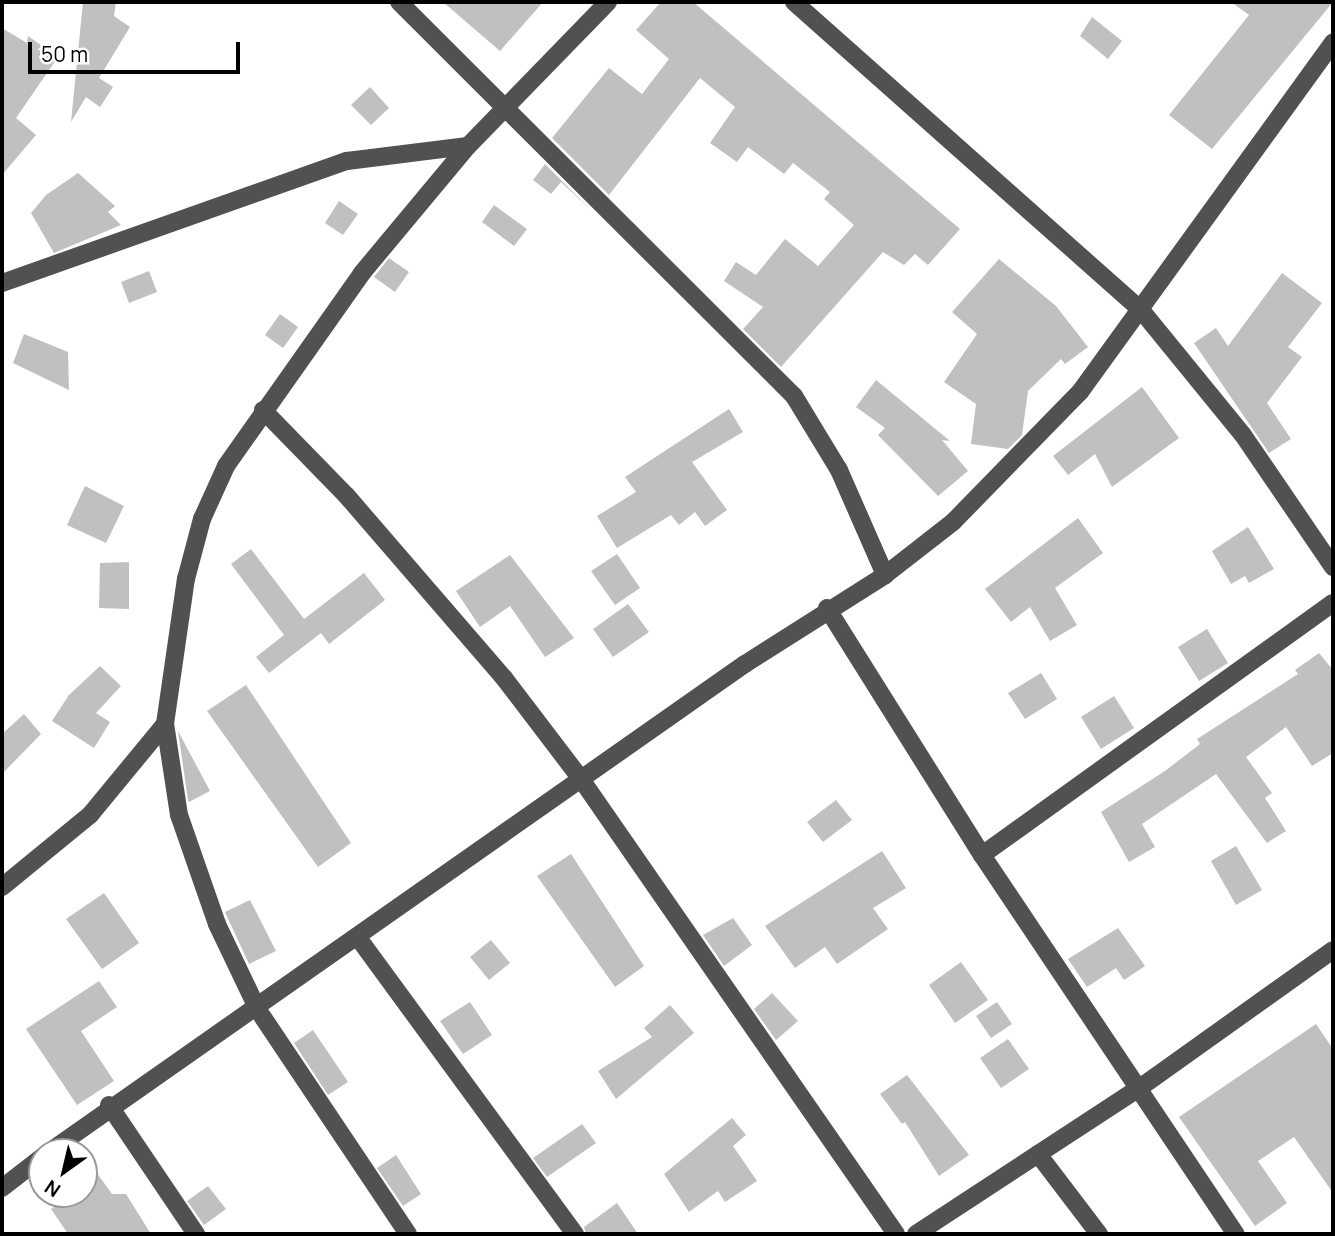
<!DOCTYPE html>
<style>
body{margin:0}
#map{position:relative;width:1335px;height:1236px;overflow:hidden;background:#fff;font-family:Manrope,sans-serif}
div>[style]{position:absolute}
.building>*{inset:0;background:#c0c0c0}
.minor>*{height:18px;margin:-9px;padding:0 9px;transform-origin:9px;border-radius:9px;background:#515151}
span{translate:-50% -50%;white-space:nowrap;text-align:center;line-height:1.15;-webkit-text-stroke:5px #fff;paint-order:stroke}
.frame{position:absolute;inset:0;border:4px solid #000;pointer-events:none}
.north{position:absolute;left:28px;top:1138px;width:70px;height:70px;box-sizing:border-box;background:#fff;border:2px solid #999;border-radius:50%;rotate:214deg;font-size:19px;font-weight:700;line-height:28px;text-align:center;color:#000}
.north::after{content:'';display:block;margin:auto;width:24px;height:32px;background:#000;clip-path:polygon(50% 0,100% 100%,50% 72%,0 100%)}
.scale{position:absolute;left:28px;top:42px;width:212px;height:32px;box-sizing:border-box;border:4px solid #000;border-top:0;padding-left:9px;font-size:21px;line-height:24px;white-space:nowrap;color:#000;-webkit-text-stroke:5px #fff;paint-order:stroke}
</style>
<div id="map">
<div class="building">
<i style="clip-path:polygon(83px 2px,116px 2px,114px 16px,130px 27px,99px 78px,113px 87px,100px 107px,86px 97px,71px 122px)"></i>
<i style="clip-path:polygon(443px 2px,543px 2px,500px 51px)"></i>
<i style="clip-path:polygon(661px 2px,693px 2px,960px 229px,928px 265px,915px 254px,904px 265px,883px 252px,781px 367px,743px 329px,763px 307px,724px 281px,736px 262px,756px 275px,785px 239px,818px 266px,854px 225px,824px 199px,830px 192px,793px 163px,784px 174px,748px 147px,737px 162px,710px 143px,735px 107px,700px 78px,609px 195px,552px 138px,609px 68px,642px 94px,669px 59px,636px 30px)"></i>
<i style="clip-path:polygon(1231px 2px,1333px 2px,1212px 149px,1169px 115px,1249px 15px)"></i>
<i style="clip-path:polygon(1092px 17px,1122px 41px,1108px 59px,1080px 36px)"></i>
<i style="clip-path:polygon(2px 28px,27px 43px,28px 36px,58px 57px,16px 118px,36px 135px,2px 175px)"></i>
<i style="clip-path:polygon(370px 87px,389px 108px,371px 125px,351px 105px)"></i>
<i style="clip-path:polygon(545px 164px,591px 210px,561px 182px,551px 194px,533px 180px)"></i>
<i style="clip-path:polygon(78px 173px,115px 206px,108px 212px,121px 225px,54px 253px,31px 213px,46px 195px)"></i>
<i style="clip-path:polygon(339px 201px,358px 214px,343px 235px,325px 223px)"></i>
<i style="clip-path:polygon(494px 205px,527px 229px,514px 246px,482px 222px)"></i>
<i style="clip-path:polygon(389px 258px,409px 272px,395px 292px,374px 277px)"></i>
<i style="clip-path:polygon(999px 259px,1056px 306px,1088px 347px,1065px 364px,1061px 359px,1028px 391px,1022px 435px,1008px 449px,971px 444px,976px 404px,944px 382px,977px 334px,952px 312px)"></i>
<i style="clip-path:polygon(149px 271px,157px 292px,129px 303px,121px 282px)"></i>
<i style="clip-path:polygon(1282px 273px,1322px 303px,1288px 347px,1302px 357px,1267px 403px,1291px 439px,1269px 453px,1194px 343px,1216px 328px,1228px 346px)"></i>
<i style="clip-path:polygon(280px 314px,298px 327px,283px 348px,265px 335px)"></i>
<i style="clip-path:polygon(24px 334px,68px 352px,69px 390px,13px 363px)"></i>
<i style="clip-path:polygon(876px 380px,950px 441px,942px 440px,968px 471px,938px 496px,878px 435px,885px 428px,856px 407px)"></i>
<i style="clip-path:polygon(1142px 387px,1179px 438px,1112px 487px,1095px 454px,1068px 475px,1053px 456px)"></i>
<i style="clip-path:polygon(729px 409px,743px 432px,692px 462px,727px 510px,705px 526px,695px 512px,679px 525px,671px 515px,617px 548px,597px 516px,636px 492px,625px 477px)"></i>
<i style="clip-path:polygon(85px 486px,124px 506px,106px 543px,67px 525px)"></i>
<i style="clip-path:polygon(1078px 518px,1103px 553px,1055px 588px,1077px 625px,1050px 641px,1030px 607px,1011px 622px,985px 589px)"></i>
<i style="clip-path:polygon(1248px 527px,1274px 569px,1249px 583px,1245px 576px,1231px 584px,1212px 551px)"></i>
<i style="clip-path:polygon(251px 549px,304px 619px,364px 573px,385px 600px,329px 644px,321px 633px,269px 673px,256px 657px,284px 635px,231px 564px)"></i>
<i style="clip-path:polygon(617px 554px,640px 588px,615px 605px,591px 571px)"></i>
<i style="clip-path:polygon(510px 555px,574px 638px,545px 657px,510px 606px,480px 627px,456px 591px)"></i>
<i style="clip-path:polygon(129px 562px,129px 609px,99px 608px,100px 563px)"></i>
<i style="clip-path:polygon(628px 604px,649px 632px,613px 657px,593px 629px)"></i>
<i style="clip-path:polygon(1207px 629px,1228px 663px,1199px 681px,1178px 647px)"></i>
<i style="clip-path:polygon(1319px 653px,1333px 670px,1333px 753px,1312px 766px,1286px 727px,1246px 757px,1272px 793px,1265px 798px,1286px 831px,1267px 843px,1216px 774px,1142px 824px,1155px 847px,1129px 862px,1101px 812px,1165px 771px,1200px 744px,1197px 739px,1298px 674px,1295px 670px)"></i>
<i style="clip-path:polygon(100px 666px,121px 686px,96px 713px,110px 722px,94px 748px,52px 721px,69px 695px)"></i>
<i style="clip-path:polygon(1041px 673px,1057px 699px,1025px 719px,1008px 693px)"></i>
<i style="clip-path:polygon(246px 685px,351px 843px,318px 867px,207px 711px)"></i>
<i style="clip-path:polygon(1114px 696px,1134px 728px,1101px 749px,1081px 717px)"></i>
<i style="clip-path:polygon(24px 714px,41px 734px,2px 774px,2px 734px)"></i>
<i style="clip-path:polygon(178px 731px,210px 791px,189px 802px,188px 800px)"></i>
<i style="clip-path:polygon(836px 800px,852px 820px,823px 842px,807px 822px)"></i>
<i style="clip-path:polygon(1236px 846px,1262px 890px,1236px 905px,1211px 861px)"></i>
<i style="clip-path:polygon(882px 851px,906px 888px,873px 908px,888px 929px,837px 964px,825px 947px,795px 968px,765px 926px)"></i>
<i style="clip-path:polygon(571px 854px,644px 966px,615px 987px,537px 876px)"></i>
<i style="clip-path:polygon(104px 893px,139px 943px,102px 969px,66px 919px)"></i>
<i style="clip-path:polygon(250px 900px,276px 951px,249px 964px,225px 912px)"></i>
<i style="clip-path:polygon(733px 918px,752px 945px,724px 966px,703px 935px)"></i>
<i style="clip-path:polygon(1118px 928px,1145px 966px,1124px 980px,1116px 968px,1087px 987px,1068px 959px)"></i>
<i style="clip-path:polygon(491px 940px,510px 963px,489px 980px,470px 957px)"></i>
<i style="clip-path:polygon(961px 962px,988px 1000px,955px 1023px,929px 985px)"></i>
<i style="clip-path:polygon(99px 981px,117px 1007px,81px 1031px,114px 1081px,77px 1105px,26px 1029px)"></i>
<i style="clip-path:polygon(772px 993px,798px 1021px,776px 1040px,754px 1009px)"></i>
<i style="clip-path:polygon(470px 1002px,492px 1035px,463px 1054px,440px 1021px)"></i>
<i style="clip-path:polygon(997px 1002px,1012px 1024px,991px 1038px,976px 1016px)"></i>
<i style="clip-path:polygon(670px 1005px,694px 1033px,616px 1099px,598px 1071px,652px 1037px,644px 1028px)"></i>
<i style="clip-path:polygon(1316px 1024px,1333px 1049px,1333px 1193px,1294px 1137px,1258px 1161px,1287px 1203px,1255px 1226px,1179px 1117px)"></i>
<i style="clip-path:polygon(313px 1030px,348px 1082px,328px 1095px,294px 1043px)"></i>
<i style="clip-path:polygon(1008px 1039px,1029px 1069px,1001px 1088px,980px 1058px)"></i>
<i style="clip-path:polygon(907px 1075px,969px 1155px,939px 1176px,905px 1122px,902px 1124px,880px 1094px)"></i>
<i style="clip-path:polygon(732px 1118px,746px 1135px,733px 1146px,757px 1181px,725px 1202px,718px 1191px,689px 1212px,664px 1174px)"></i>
<i style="clip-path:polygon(582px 1124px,596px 1143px,547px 1177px,533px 1158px)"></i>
<i style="clip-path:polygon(84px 1155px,112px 1194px,126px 1194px,151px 1234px,68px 1234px,51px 1209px,74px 1194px,84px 1194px)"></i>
<i style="clip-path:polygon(396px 1155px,421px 1194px,403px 1206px,377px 1168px)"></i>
<i style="clip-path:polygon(208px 1186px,226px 1209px,204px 1225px,187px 1201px)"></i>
<i style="clip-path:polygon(617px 1203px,638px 1234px,586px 1234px,584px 1227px)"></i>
</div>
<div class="minor">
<i style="left:399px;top:2px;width:558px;rotate:44.93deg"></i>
<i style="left:794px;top:396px;width:87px;rotate:58.7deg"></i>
<i style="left:839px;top:470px;width:115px;rotate:66.3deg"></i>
<i style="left:794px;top:2px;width:464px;rotate:41.6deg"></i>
<i style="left:1141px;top:310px;width:161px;rotate:50.8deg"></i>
<i style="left:1243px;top:435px;width:160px;rotate:55.7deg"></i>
<i style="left:2px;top:283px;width:366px;rotate:-19.5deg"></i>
<i style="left:347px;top:161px;width:122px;rotate:-7.1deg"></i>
<i style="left:263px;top:410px;width:119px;rotate:45.7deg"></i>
<i style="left:346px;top:495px;width:242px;rotate:49.2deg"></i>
<i style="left:504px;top:678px;width:127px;rotate:52.7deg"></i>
<i style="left:581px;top:779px;width:553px;rotate:55.3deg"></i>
<i style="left:827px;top:608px;width:292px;rotate:57.9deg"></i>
<i style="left:982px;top:855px;width:456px;rotate:56.2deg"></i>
<i style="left:982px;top:855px;width:432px;rotate:-35.7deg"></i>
<i style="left:2px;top:887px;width:114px;rotate:-39.3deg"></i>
<i style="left:90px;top:815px;width:118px;rotate:-50.5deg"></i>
<i style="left:359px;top:939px;width:366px;rotate:53.8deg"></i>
<i style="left:109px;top:1105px;width:156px;rotate:56deg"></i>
<i style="left:49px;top:1152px;width:850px;rotate:-35.04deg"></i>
<i style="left:745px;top:664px;width:166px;rotate:-32.4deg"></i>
<i style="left:885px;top:575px;width:86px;rotate:-37.9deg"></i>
<i style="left:953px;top:522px;width:182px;rotate:-45.7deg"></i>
<i style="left:1080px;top:392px;width:432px;rotate:-54.1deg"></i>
<i style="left:1038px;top:1154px;width:101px;rotate:52.7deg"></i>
<i style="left:2px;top:1188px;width:51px;rotate:-37.8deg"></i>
<i style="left:408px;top:1234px;width:270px;rotate:-123.8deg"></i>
<i style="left:258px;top:1010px;width:95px;rotate:-115.5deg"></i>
<i style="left:217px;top:924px;width:115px;rotate:-109.2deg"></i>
<i style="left:179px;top:815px;width:92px;rotate:-98.7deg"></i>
<i style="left:165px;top:724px;width:147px;rotate:-81.8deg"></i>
<i style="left:186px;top:579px;width:62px;rotate:-75.1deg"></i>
<i style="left:202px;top:519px;width:58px;rotate:-65.6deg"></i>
<i style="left:226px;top:466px;width:236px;rotate:-54.8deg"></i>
<i style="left:362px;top:273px;width:165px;rotate:-50.2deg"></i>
<i style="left:468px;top:146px;width:201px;rotate:-45.8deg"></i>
<i style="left:916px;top:1234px;width:265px;rotate:-33.2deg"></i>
<i style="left:1138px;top:1089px;width:239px;rotate:-35.5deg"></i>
</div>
<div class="frame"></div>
<div class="north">N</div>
<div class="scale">50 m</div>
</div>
